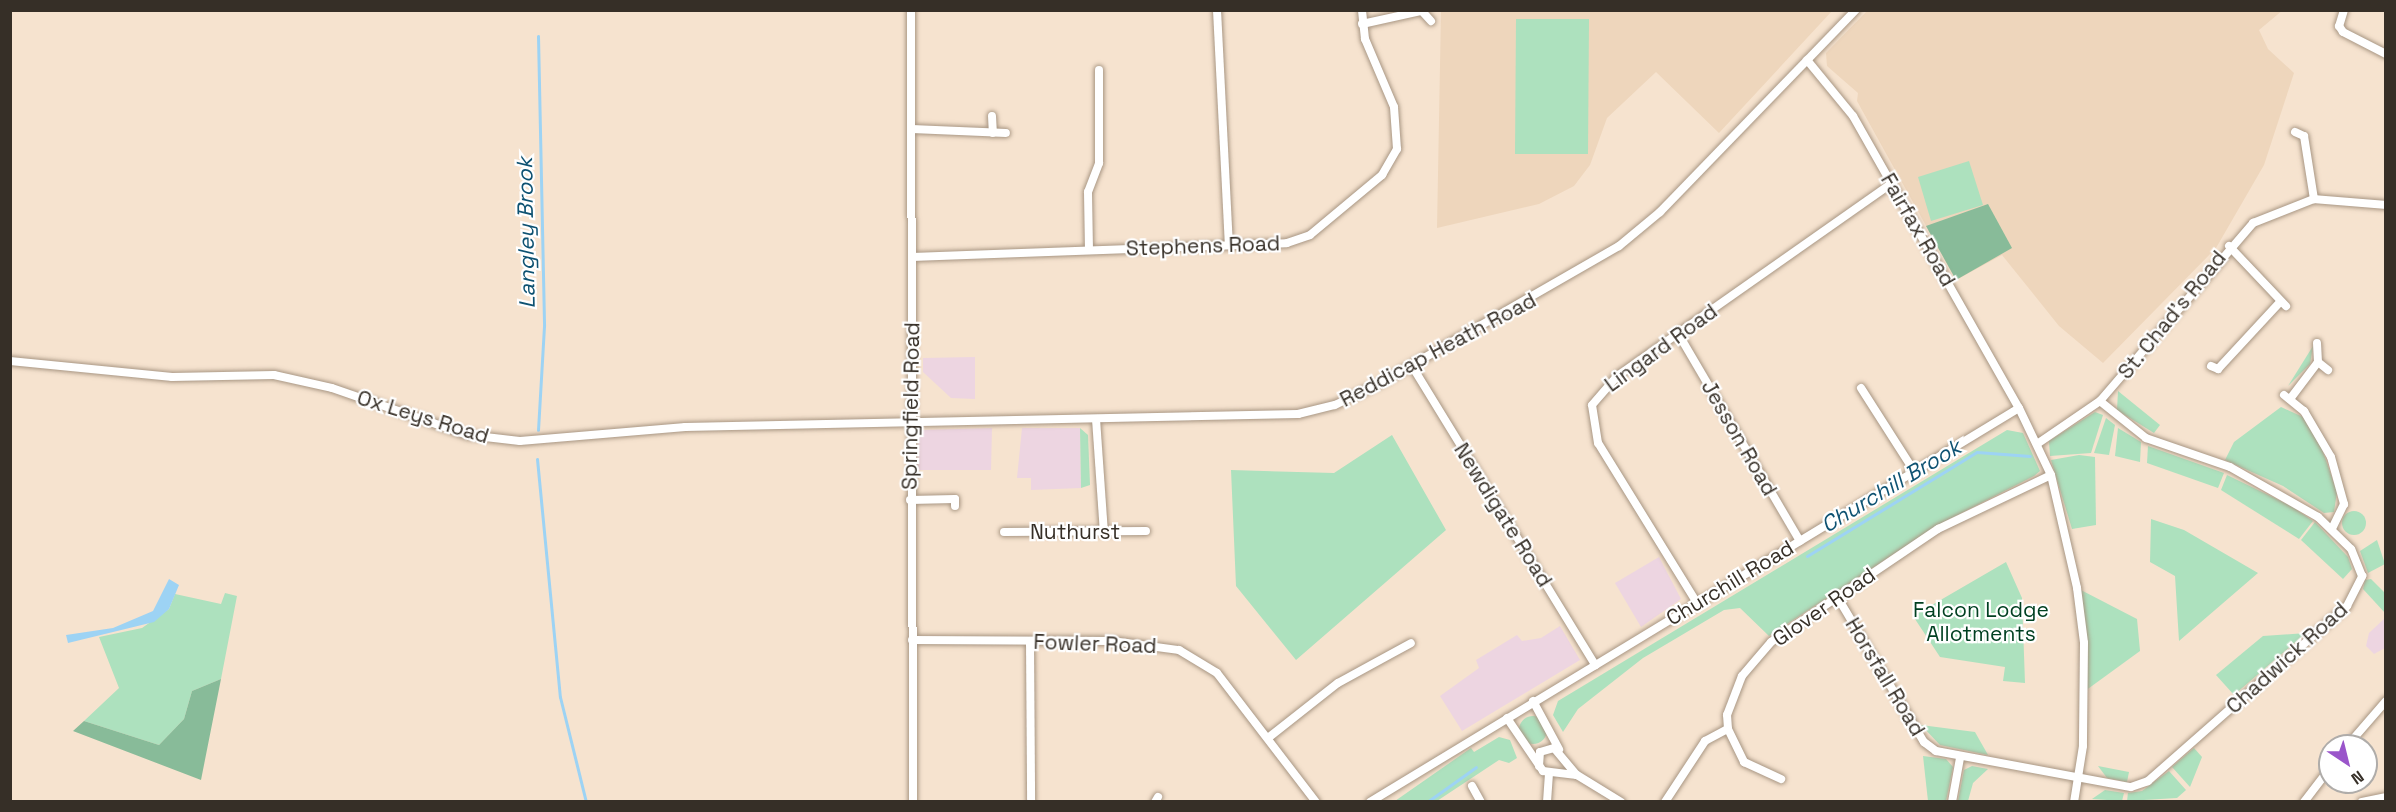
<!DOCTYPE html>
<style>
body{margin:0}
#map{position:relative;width:2396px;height:812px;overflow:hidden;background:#f6e3cf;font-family:"Space Grotesk",sans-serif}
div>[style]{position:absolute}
.commercial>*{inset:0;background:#edd5e1}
.built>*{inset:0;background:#eed6bc}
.green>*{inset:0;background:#ade1be}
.round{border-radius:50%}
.forest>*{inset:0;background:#8b9}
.water>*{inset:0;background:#9dd3f4}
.stream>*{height:3px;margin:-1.5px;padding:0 1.5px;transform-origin:1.5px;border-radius:1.5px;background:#9dd3f4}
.roads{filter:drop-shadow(0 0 2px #a89683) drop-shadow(0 0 2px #a89683)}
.minor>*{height:8px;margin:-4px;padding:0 4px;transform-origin:4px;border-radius:4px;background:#fff}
span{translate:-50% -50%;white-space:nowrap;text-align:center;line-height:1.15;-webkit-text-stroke:4.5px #fff;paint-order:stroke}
.street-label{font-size:21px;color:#362f27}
.park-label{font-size:21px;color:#004021}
.water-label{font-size:22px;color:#0e5272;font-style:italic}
.frame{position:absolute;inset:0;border:12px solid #362f27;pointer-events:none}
.north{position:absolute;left:2318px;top:734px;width:60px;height:60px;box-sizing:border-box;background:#fff;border:2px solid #afaca9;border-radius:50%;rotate:145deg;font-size:16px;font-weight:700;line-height:24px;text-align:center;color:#362f27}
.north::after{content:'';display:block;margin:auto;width:21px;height:27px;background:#9a55ca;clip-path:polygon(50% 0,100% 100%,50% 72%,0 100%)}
</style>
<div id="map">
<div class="commercial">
<i style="clip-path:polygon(975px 357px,975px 399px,951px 398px,923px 372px,923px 358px)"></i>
<i style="clip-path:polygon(992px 428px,991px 470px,916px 470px,919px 430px)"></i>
<i style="clip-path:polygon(1022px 428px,1080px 428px,1081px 488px,1031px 490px,1031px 478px,1017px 478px)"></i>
<i style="clip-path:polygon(1659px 557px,1681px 599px,1641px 627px,1615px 583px)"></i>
<i style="clip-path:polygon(2385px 618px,2385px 648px,2374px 654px,2366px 646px,2369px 633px)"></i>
<i style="clip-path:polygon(1560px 626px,1580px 660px,1462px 731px,1440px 696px,1479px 668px,1476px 660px,1517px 635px,1522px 641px,1541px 638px)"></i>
</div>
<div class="built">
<i style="clip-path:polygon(2283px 10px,2259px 30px,2268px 49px,2294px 73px,2264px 165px,2216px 248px,2103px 363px,2059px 326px,2002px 255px,1956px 280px,1857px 101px,1858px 93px,1827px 66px,1826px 53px,1867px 11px)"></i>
<i style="clip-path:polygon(1441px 11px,1832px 11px,1719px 133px,1656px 72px,1607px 118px,1590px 165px,1574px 186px,1539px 204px,1437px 228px)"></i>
</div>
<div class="green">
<i style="clip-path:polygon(1516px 19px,1589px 19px,1588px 154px,1515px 154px)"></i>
<i style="clip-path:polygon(1969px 161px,1983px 205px,1931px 221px,1918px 177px)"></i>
<i style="clip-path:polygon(2313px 346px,2310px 364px,2288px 386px)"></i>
<i style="clip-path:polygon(2118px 391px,2160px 425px,2154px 433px,2117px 410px)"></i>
<i style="clip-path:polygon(2281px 407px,2303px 417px,2322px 449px,2337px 492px,2334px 512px,2324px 513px,2283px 486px,2225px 460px,2234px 442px)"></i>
<i style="clip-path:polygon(2095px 412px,2103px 415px,2091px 453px,2050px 456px,2049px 441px)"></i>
<i style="clip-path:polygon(2106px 418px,2115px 425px,2109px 455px,2094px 453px)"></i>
<i style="clip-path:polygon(1080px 428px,1088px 435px,1090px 485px,1081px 488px)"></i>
<i style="clip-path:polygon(2118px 428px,2141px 442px,2140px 462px,2115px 456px)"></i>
<i style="clip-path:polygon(2007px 430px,2023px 433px,2040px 471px,2034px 476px,1938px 525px,1769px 636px,1740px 608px,1724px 610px,1643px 658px,1578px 709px,1563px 732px,1553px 715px,1558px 701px)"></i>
<i style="clip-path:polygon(1392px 435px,1446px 530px,1296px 660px,1236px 586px,1231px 470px,1334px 473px)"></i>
<i style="clip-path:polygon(2148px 446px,2224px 473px,2218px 488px,2147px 463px)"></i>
<i style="clip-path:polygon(2079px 455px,2095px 457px,2096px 525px,2072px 529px,2051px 460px)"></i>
<i style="clip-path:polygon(2227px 475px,2291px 506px,2313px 521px,2299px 539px,2221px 490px)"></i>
<i class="round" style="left:2342px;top:511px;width:24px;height:24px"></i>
<i style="clip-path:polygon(2151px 519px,2184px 530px,2258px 573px,2179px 641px,2175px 576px,2150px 562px)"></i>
<i style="clip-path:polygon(2315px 522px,2348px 557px,2352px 569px,2343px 579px,2301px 540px)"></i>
<i style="clip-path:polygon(2377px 540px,2385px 564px,2368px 573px,2360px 551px)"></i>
<i style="clip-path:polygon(2006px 562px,2022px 598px,2025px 683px,2003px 681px,2005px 667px,1940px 657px,1913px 616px)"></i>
<i style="clip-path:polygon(2371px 579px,2385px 593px,2385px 613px,2363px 589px,2365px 580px)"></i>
<i style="clip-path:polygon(2077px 588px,2137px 619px,2140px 651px,2085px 691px)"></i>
<i style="clip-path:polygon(225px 593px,237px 596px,221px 679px,192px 691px,184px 719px,159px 745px,84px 721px,119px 688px,99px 637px,142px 628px,169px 609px,175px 594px,221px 604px)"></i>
<i style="clip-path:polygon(2306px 633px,2234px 695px,2216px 675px,2263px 636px)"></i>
<i class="round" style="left:1519px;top:716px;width:28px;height:28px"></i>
<i style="clip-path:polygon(1921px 725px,1975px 732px,1988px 755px,1940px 745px)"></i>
<i style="clip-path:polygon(1499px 737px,1510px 740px,1517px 758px,1509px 763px,1499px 760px,1437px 801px,1395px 801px,1471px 748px,1474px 752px)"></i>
<i style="clip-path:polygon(2194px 748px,2202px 757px,2190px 787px,2172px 767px)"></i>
<i style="clip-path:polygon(1923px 756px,1946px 759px,1953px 767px,1946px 801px,1928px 801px)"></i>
<i style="clip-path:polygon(1972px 766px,1988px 769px,1973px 783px,1968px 801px,1958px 801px,1964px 770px)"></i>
<i style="clip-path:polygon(2098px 766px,2129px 772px,2127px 782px,2107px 778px)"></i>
<i style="clip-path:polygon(2169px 771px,2186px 790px,2177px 798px,2127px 801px,2128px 793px,2142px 791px)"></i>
<i style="clip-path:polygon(2105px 790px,2124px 793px,2122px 801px,2092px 799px)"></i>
</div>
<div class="forest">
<i style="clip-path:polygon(1988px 204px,2012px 248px,1956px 280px,1926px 226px)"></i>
<i style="clip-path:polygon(221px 679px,201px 780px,73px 731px,84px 721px,159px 745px,184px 719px,192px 691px)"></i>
</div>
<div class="water">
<i style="clip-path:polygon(169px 579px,179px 585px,169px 609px,154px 622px,68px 643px,66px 635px,113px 628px,153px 611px)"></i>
</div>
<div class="stream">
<i style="left:538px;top:36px;width:290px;rotate:88.8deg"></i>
<i style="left:544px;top:326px;width:104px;rotate:93.3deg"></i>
<i style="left:537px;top:459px;width:239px;rotate:84.5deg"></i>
<i style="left:560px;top:697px;width:108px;rotate:76.1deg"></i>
<i style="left:1807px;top:556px;width:199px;rotate:-31.5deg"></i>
<i style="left:1977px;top:452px;width:53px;rotate:4.3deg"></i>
<i style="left:1427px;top:802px;width:60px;rotate:-35.5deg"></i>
</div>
<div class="roads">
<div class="minor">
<i style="left:911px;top:10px;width:792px;rotate:89.86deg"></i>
<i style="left:1217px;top:10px;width:235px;rotate:87.1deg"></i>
<i style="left:1421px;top:10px;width:15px;rotate:48deg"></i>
<i style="left:2344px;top:10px;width:17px;rotate:107deg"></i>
<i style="left:2339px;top:26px;width:7px;rotate:56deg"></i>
<i style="left:2343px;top:32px;width:48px;rotate:27.1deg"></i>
<i style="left:1362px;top:24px;width:60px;rotate:-12.4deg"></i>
<i style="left:1807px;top:60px;width:72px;rotate:50.6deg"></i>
<i style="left:1853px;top:116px;width:336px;rotate:60.4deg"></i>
<i style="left:2019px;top:408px;width:74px;rotate:64.5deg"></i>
<i style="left:2051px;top:475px;width:116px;rotate:77deg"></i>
<i style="left:2077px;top:588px;width:55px;rotate:82.7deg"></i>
<i style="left:2084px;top:643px;width:103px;rotate:90.6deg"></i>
<i style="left:2083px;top:746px;width:57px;rotate:99.1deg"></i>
<i style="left:992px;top:116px;width:17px;rotate:87deg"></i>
<i style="left:912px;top:129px;width:94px;rotate:2.4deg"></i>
<i style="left:2295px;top:132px;width:10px;rotate:24deg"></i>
<i style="left:2304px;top:136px;width:64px;rotate:81deg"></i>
<i style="left:2229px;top:246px;width:83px;rotate:46.5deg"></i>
<i style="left:1089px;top:250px;width:58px;rotate:-91deg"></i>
<i style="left:1088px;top:192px;width:31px;rotate:-69deg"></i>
<i style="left:1099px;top:163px;width:93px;rotate:-90deg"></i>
<i style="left:912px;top:257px;width:375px;rotate:-2.1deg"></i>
<i style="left:1287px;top:243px;width:24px;rotate:-19deg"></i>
<i style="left:1310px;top:235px;width:94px;rotate:-39.8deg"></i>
<i style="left:1382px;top:175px;width:30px;rotate:-60deg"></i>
<i style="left:1397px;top:149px;width:42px;rotate:-94.1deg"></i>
<i style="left:1394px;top:107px;width:74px;rotate:-113.1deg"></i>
<i style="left:1365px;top:39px;width:29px;rotate:-96deg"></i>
<i style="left:1679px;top:335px;width:239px;rotate:59.6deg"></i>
<i style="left:2317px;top:343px;width:19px;rotate:87deg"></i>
<i style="left:2318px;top:362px;width:13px;rotate:39deg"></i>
<i style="left:10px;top:361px;width:163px;rotate:5.6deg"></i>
<i style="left:172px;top:377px;width:102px;rotate:-1.1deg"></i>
<i style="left:274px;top:375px;width:59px;rotate:12.6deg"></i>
<i style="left:332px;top:388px;width:144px;rotate:19.1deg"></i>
<i style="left:468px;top:435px;width:52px;rotate:6.6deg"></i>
<i style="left:520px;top:441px;width:166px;rotate:-4.8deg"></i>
<i style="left:685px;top:427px;width:613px;rotate:-1.21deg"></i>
<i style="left:1298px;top:414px;width:38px;rotate:-14deg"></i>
<i style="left:1335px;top:405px;width:55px;rotate:-26.1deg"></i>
<i style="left:1384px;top:381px;width:271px;rotate:-29.9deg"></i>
<i style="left:1619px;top:246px;width:53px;rotate:-39.7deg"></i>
<i style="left:1660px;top:212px;width:281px;rotate:-45.9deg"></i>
<i style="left:1412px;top:366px;width:351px;rotate:58.5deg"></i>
<i style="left:2211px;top:366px;width:8px;rotate:23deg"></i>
<i style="left:2218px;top:369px;width:91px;rotate:-47.2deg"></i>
<i style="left:1861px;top:388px;width:98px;rotate:57.4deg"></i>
<i style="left:2284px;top:395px;width:26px;rotate:39deg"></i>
<i style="left:2304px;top:411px;width:53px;rotate:59.6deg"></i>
<i style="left:2331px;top:457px;width:49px;rotate:74.5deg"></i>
<i style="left:2344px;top:504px;width:28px;rotate:116deg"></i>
<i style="left:2290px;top:399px;width:46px;rotate:-52.9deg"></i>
<i style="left:1096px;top:419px;width:113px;rotate:86deg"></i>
<i style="left:2037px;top:444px;width:76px;rotate:-34.3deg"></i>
<i style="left:2100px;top:401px;width:235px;rotate:-49.3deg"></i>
<i style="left:2253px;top:223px;width:66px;rotate:-21.5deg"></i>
<i style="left:2314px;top:199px;width:72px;rotate:4.8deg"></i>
<i style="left:910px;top:500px;width:45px;rotate:-1.3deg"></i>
<i style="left:955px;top:499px;width:7px;rotate:90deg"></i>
<i style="left:1004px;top:532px;width:142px;rotate:-0.4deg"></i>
<i style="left:1838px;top:598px;width:168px;rotate:59.2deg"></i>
<i style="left:1924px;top:742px;width:15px;rotate:37deg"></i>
<i style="left:1936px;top:751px;width:198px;rotate:10.5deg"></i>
<i style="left:2131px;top:787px;width:18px;rotate:-19deg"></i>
<i style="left:2148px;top:781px;width:265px;rotate:-41.3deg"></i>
<i style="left:2347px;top:606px;width:34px;rotate:-63deg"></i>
<i style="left:2362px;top:576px;width:29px;rotate:-112deg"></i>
<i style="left:2351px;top:549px;width:46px;rotate:-135.9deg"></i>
<i style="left:2318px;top:517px;width:101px;rotate:-150.4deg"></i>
<i style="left:2230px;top:467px;width:89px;rotate:-161deg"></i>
<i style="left:2146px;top:438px;width:59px;rotate:-141.2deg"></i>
<i style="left:1697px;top:603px;width:188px;rotate:-121.7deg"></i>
<i style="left:1598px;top:443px;width:38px;rotate:-99deg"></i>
<i style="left:1592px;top:405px;width:37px;rotate:-49deg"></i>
<i style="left:1616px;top:377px;width:337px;rotate:-35.1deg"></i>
<i style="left:912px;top:640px;width:200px;rotate:0.3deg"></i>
<i style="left:1112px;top:641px;width:68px;rotate:7.7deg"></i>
<i style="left:1179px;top:650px;width:44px;rotate:31.2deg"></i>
<i style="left:1217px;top:673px;width:163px;rotate:52.5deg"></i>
<i style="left:1030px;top:641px;width:161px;rotate:89.6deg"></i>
<i style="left:1533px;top:701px;width:55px;rotate:61.6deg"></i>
<i style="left:1507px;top:718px;width:64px;rotate:55.8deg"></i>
<i style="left:1543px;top:771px;width:34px;rotate:7deg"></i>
<i style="left:1577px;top:775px;width:52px;rotate:31.5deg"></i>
<i style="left:1728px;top:729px;width:37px;rotate:64deg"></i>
<i style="left:1744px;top:762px;width:41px;rotate:24.7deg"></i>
<i style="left:1268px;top:738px;width:89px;rotate:-38.2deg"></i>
<i style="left:1338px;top:683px;width:83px;rotate:-28.7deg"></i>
<i style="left:2347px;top:746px;width:60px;rotate:-49.1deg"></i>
<i style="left:1539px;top:766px;width:14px;rotate:-86deg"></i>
<i style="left:1540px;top:752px;width:15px;rotate:-16deg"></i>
<i style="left:1554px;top:748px;width:35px;rotate:50deg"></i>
<i style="left:1472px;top:786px;width:18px;rotate:61deg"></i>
<i style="left:1155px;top:802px;width:6px;rotate:-59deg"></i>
<i style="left:1370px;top:802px;width:759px;rotate:-31.26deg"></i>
<i style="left:1547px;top:802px;width:29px;rotate:-86deg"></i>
<i style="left:1665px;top:802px;width:73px;rotate:-56.7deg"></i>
<i style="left:1705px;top:741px;width:26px;rotate:-28deg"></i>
<i style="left:1728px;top:729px;width:14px;rotate:-94deg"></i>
<i style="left:1727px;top:715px;width:42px;rotate:-69deg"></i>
<i style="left:1742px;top:676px;width:45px;rotate:-49.5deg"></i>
<i style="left:1771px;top:642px;width:202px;rotate:-34.1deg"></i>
<i style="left:1938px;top:529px;width:125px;rotate:-25.5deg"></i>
<i style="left:1952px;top:802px;width:45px;rotate:-79.7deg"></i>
<i style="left:2304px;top:802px;width:43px;rotate:-52.6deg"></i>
<i style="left:2362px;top:802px;width:25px;rotate:-12deg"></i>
</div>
</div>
<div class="street-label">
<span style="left:1918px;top:230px;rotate:60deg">Fairfax Road</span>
<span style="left:1203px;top:246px;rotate:-2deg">Stephens Road</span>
<span style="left:2172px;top:315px;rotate:-51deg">St. Chad's Road</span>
<span style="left:1661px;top:348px;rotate:-36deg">Lingard Road</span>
<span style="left:1438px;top:350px;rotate:-28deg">Reddicap Heath Road</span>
<span style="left:911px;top:406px;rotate:-89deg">Springfield Road</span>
<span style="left:423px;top:417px;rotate:17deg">Ox Leys Road</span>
<span style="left:1739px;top:438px;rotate:60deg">Jesson Road</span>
<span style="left:1503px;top:515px;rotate:58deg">Newdigate Road</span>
<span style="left:1075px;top:532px">Nuthurst</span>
<span style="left:1730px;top:583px;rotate:-31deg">Churchill Road</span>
<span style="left:1824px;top:607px;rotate:-35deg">Glover Road</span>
<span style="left:1095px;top:644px;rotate:2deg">Fowler Road</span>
<span style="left:2287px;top:658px;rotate:-42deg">Chadwick Road</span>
<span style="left:1885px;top:677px;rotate:59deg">Horsfall Road</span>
</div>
<div class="park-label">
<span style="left:1981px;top:622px">Falcon Lodge<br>Allotments</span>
</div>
<div class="water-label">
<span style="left:526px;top:233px;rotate:-91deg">Langley Brook</span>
<span style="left:1891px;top:486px;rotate:-31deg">Churchill Brook</span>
</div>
<div class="frame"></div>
<div class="north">N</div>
</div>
